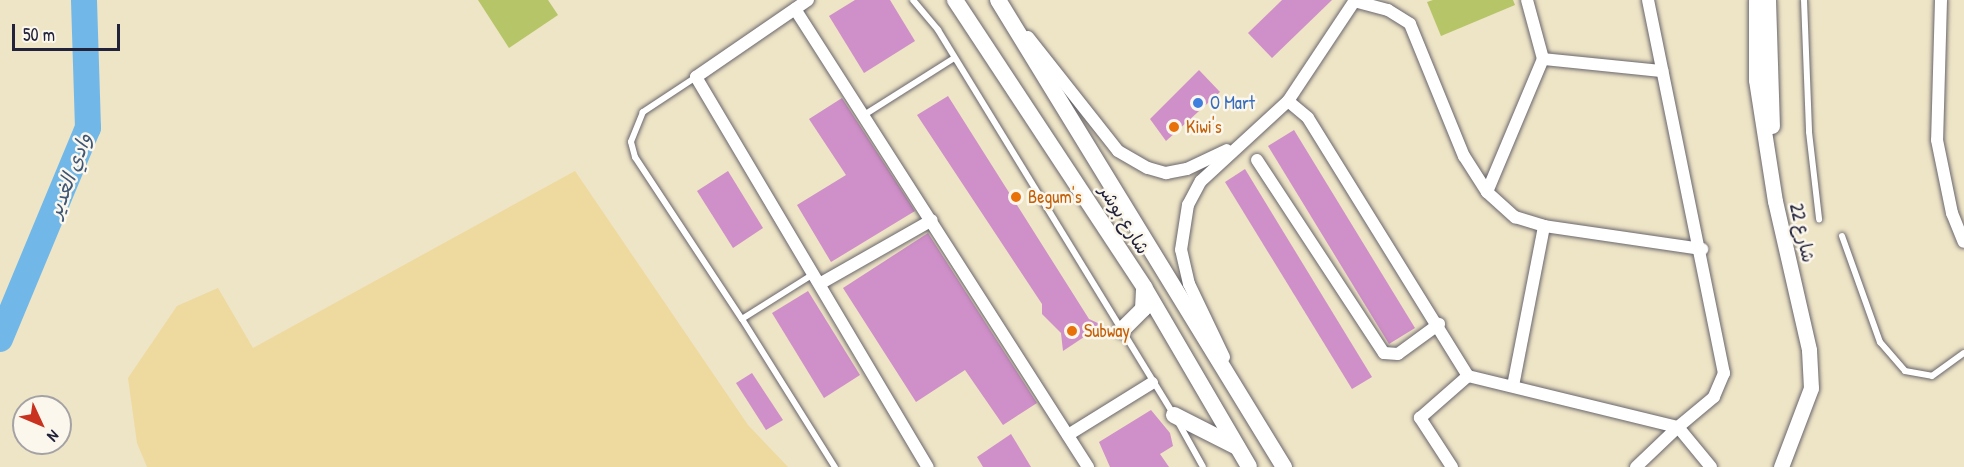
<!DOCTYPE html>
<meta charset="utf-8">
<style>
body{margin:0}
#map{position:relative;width:1964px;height:467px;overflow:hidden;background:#eee4c6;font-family:"Patrick Hand","Playpen Sans Arabic",sans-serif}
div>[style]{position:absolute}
.green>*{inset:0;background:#b5c568}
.sand>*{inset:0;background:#eeda9e}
.river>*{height:26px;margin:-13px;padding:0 13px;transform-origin:13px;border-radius:13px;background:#71b8e9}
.building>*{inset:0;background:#cf8fc8}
.roads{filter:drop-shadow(0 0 2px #69666c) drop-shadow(0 0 2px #69666c)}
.service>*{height:6px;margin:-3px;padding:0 3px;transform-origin:3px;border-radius:3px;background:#fff}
.minor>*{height:12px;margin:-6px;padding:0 6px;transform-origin:6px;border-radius:6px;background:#fff}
.tertiary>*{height:15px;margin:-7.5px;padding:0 7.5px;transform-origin:7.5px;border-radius:7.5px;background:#fff}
.secondary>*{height:16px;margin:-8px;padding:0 8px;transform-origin:8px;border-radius:8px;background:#fff}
.dots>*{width:16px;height:16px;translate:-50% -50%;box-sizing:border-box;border:3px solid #fbf7ec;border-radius:50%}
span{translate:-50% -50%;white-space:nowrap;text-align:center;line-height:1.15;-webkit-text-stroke:5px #fbf7ec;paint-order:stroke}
.shop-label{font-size:18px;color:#366cbe}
.left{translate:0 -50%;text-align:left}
.food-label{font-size:18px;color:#c56008}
.street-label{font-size:18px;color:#22223b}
.water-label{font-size:20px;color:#3e5678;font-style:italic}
.north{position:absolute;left:12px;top:395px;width:60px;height:60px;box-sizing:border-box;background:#fbf7ec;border:2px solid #a4a2a5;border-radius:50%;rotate:134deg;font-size:16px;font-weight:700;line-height:24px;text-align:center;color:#22223b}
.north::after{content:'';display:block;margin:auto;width:21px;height:27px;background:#c8321e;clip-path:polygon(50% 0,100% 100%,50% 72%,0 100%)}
.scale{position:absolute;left:12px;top:24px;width:108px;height:27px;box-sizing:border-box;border:3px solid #22223b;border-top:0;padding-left:8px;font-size:18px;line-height:21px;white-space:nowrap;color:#22223b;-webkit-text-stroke:4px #fbf7ec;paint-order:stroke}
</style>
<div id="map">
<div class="green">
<i style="clip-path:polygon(478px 0,548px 0,558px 15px,509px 48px)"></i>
<i style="clip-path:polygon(1433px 0,1513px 0,1515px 5px,1441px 36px,1427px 2px)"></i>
</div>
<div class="sand">
<i style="clip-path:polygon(575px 171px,748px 425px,788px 467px,147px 467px,137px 443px,128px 378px,177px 306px,218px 288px,253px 348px)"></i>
</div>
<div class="river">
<i style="left:0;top:339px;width:229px;rotate:-67.4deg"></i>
<i style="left:88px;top:128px;width:128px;rotate:-91.8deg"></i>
</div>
<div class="building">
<i style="clip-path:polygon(855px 0,890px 0,915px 41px,864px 73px,829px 16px)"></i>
<i style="clip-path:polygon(1282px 0,1332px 0,1272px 58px,1248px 33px)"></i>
<i style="clip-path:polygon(1199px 70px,1220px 92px,1166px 141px,1150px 119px)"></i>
<i style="clip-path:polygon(948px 96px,1089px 319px,1102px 325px,1063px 351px,1061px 333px,1042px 314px,1042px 304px,917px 115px)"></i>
<i style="clip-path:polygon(842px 98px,915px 211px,831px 262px,797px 205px,846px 175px,809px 119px)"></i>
<i style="clip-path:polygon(1294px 130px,1415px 328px,1389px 344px,1268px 146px)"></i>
<i style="clip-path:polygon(1245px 169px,1372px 377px,1352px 389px,1225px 182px)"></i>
<i style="clip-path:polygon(728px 171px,763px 228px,733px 248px,697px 191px)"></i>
<i style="clip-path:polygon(928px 233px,1037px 403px,1003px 425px,965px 370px,916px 402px,843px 288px)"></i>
<i style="clip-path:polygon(808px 291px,860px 375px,824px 398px,772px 313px)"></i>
<i style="clip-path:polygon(752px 373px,783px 420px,766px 430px,736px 383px)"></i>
<i style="clip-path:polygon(1151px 410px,1170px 433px,1173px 446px,1160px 454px,1169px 467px,1110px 467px,1099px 442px)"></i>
<i style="clip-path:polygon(1011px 434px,1031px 467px,983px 467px,977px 457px)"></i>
</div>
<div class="roads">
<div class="service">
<i style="left:913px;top:0;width:39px;rotate:50deg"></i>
<i style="left:938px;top:30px;width:449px;rotate:58.5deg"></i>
<i style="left:1804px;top:0;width:132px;rotate:87.8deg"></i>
<i style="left:1809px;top:132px;width:88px;rotate:83.4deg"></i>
<i style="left:696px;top:77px;width:64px;rotate:146.6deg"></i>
<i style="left:643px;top:112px;width:32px;rotate:112deg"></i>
<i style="left:631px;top:142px;width:16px;rotate:75deg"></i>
<i style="left:635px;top:157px;width:194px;rotate:56.6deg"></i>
<i style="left:864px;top:115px;width:107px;rotate:-32.3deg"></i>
<i style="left:1842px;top:236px;width:113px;rotate:70.3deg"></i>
<i style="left:1880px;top:342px;width:38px;rotate:49deg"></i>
<i style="left:1905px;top:371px;width:27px;rotate:10deg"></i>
<i style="left:1932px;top:376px;width:39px;rotate:-36deg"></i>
<i style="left:815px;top:273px;width:86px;rotate:147.8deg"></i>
<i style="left:742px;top:319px;width:175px;rotate:57.9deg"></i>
<i style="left:1178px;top:422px;width:51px;rotate:60.9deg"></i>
</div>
<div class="minor">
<i style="left:808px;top:0;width:136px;rotate:145.5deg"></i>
<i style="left:696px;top:77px;width:454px;rotate:59.3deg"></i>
<i style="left:1527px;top:0;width:61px;rotate:74.8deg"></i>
<i style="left:1648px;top:0;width:381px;rotate:78.5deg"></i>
<i style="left:1724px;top:373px;width:26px;rotate:113deg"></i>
<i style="left:1714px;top:397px;width:47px;rotate:140.2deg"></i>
<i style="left:1678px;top:427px;width:52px;rotate:50.5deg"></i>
<i style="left:1941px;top:0;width:140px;rotate:91.6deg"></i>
<i style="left:1937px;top:140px;width:75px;rotate:78.4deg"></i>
<i style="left:1952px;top:213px;width:31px;rotate:68deg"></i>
<i style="left:1354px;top:1px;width:35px;rotate:15deg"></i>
<i style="left:1388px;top:10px;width:26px;rotate:32deg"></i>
<i style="left:1410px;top:24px;width:143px;rotate:67.8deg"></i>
<i style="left:1464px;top:156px;width:43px;rotate:57.4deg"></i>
<i style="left:1487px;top:192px;width:38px;rotate:42deg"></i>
<i style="left:1515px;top:217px;width:30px;rotate:17deg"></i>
<i style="left:1544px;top:226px;width:160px;rotate:8.3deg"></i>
<i style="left:795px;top:9px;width:544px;rotate:57.39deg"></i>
<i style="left:1028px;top:37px;width:145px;rotate:51.7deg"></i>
<i style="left:1118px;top:151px;width:34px;rotate:30deg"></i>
<i style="left:1148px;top:168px;width:19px;rotate:16deg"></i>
<i style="left:1166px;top:173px;width:21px;rotate:-11deg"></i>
<i style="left:1187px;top:169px;width:44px;rotate:-25.4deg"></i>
<i style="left:1288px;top:101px;width:26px;rotate:40deg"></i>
<i style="left:1308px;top:118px;width:304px;rotate:58.2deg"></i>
<i style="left:1257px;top:160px;width:231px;rotate:56.7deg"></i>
<i style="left:1384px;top:353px;width:14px;rotate:4deg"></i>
<i style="left:1398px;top:354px;width:51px;rotate:-36.2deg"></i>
<i style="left:1487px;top:192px;width:144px;rotate:-67.2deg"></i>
<i style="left:1543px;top:59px;width:120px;rotate:5.8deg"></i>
<i style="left:823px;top:282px;width:125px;rotate:-29.6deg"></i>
<i style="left:1224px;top:357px;width:81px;rotate:-115.6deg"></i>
<i style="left:1189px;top:284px;width:35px;rotate:-103deg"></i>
<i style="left:1181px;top:250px;width:46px;rotate:-81.2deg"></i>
<i style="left:1188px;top:205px;width:27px;rotate:-62deg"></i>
<i style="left:1201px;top:181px;width:118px;rotate:-42.6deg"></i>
<i style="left:1288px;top:101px;width:121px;rotate:-56.4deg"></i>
<i style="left:1513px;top:386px;width:163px;rotate:-79deg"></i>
<i style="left:1068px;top:435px;width:99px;rotate:-31.8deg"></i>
<i style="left:1452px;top:467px;width:59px;rotate:-123.1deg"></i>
<i style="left:1420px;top:418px;width:64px;rotate:-41.2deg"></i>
<i style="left:1468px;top:376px;width:216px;rotate:13.7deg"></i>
<i style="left:1678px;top:427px;width:58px;rotate:136.4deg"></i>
</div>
<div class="tertiary">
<i style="left:1756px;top:0;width:80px;rotate:90deg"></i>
<i style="left:1756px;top:80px;width:122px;rotate:81.1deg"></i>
<i style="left:1775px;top:201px;width:153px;rotate:77.1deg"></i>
<i style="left:1809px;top:350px;width:38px;rotate:87deg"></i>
<i style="left:1811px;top:388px;width:85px;rotate:110.8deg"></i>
<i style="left:1768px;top:0;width:126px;rotate:88.2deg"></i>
</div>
<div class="secondary">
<i style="left:955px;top:0;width:344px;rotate:56.6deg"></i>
<i style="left:1144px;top:287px;width:208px;rotate:59.7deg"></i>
<i style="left:998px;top:0;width:548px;rotate:58.52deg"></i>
<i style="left:1122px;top:330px;width:30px;rotate:-45deg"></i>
<i style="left:1143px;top:309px;width:21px;rotate:-87deg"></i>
<i style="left:1174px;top:415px;width:71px;rotate:26.9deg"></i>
</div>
</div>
<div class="dots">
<i style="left:1198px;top:103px;background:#3f7fe0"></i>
<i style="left:1174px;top:127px;background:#e8710a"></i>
<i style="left:1016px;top:197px;background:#e8710a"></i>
<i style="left:1072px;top:331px;background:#e8710a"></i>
</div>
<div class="shop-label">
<span class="left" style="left:1210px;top:103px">O Mart</span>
</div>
<div class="food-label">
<span class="left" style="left:1186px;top:127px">Kiwi's</span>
<span class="left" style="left:1028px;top:197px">Begum's</span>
<span class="left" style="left:1084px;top:331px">Subway</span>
</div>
<div class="street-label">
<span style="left:1124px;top:220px;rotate:58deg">شارع بوشر</span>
<span style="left:1802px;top:233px;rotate:77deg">شارع 22</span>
</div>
<div class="water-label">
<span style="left:69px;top:175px;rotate:-69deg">وادي الغدير</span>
</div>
<div class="north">N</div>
<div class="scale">50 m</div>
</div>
